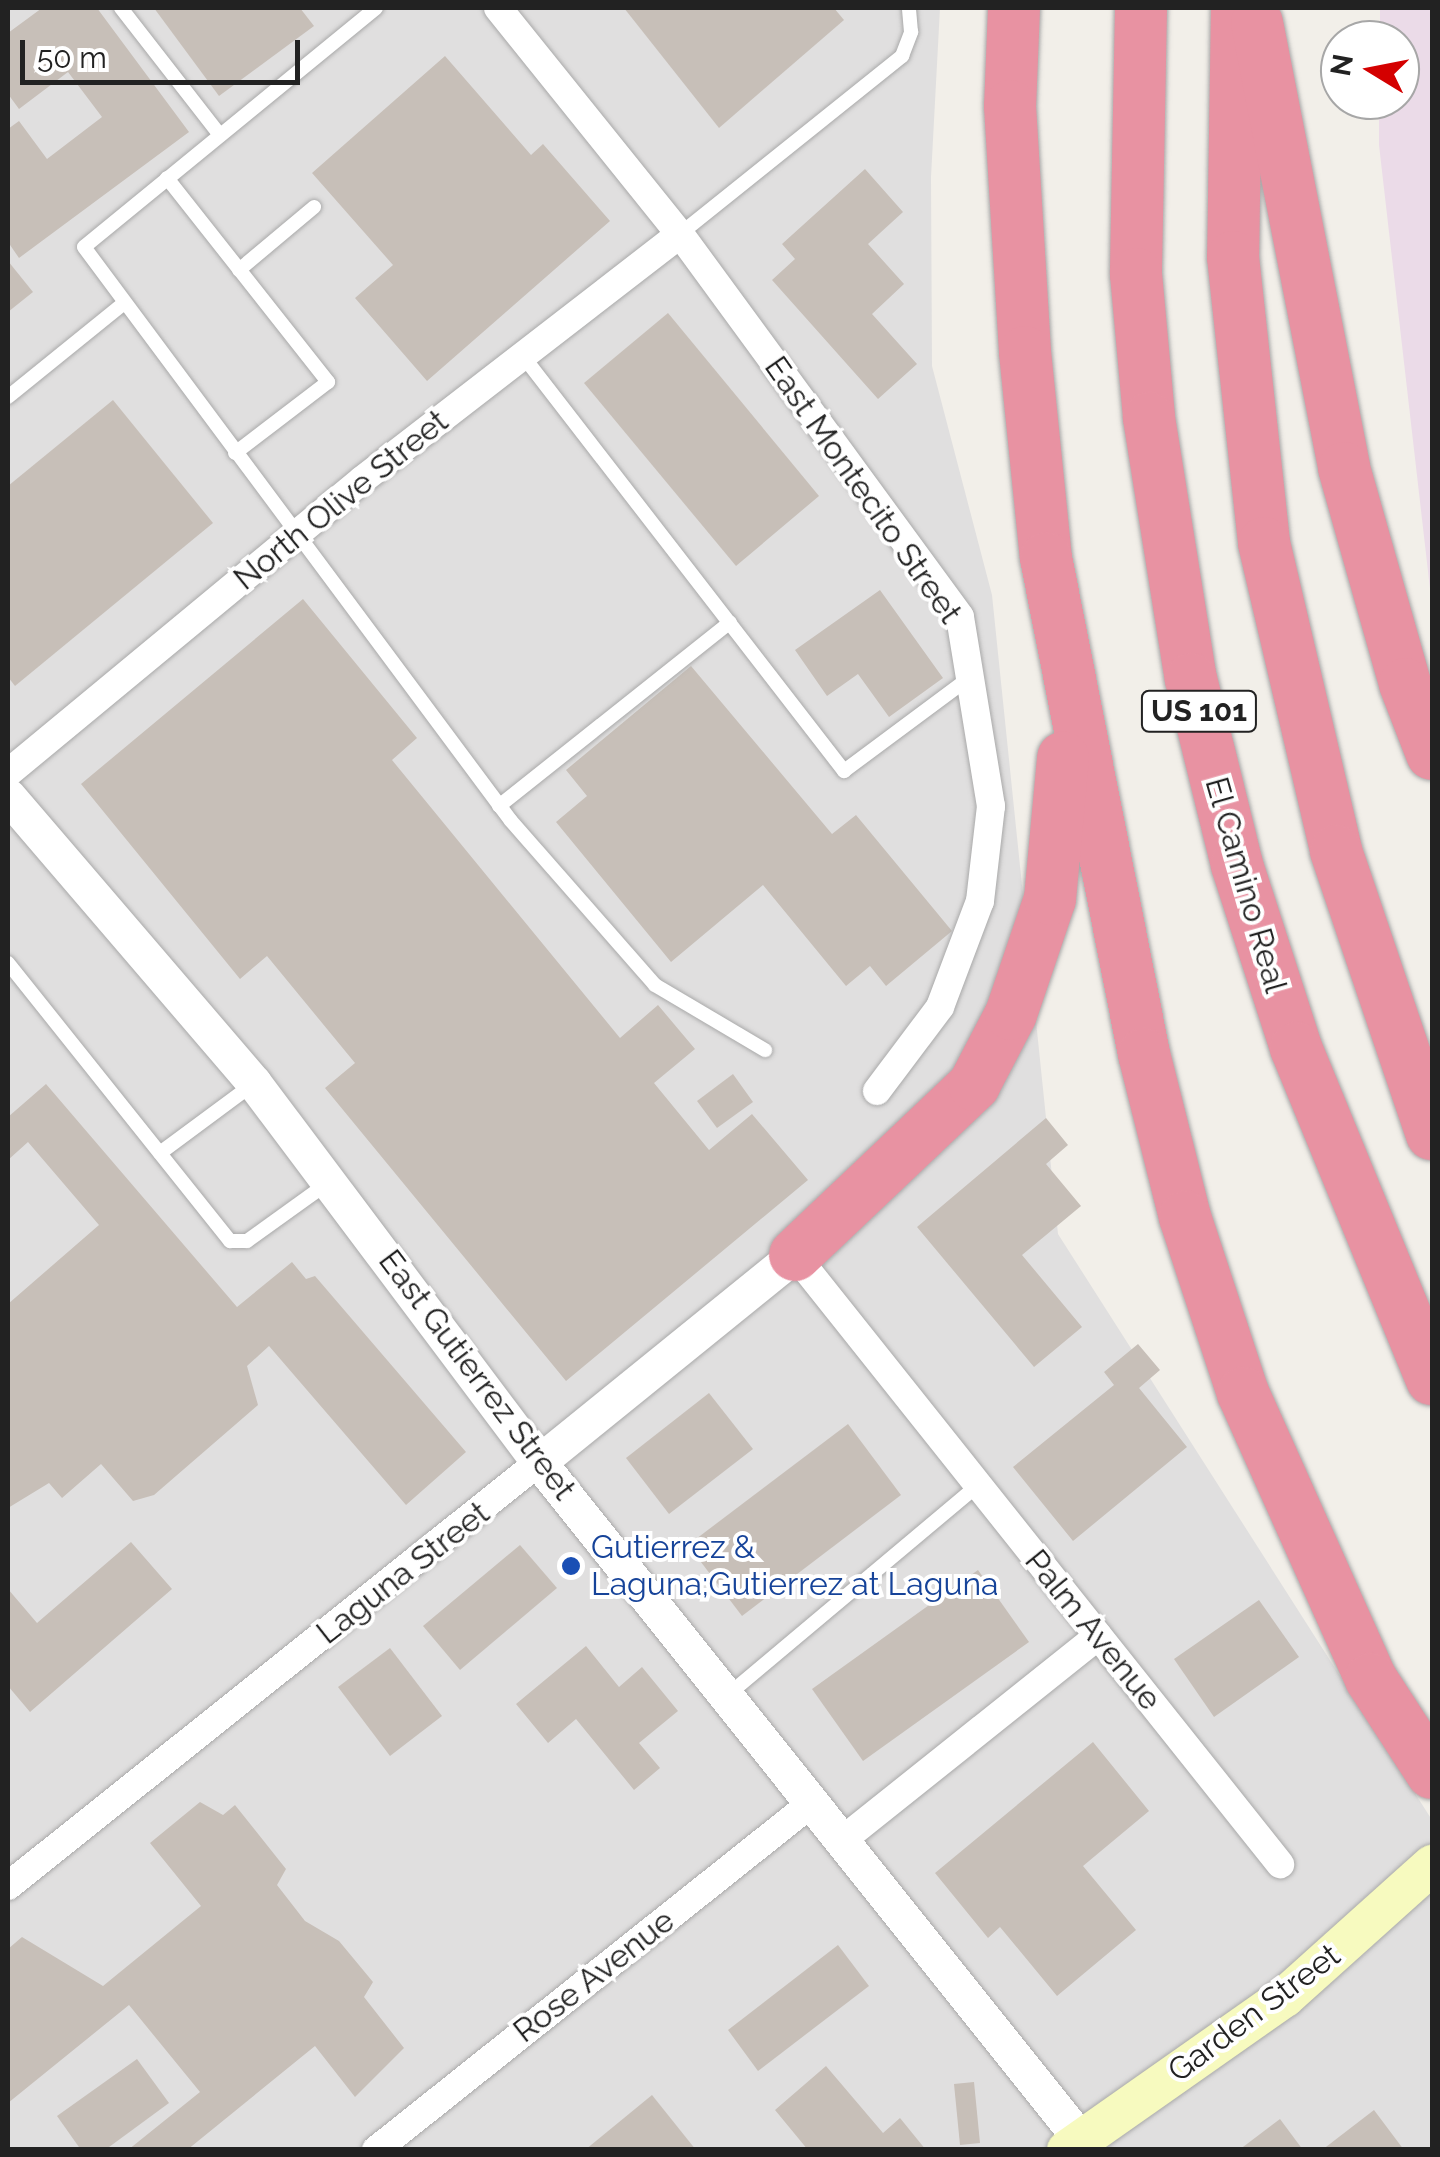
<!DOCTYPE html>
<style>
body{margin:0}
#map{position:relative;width:1440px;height:2157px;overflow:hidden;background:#f2efe9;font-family:Raleway,sans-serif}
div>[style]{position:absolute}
.residential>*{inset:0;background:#e0dfdf}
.industrial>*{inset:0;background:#ebdbe8}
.building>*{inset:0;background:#c7bfb8}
.roads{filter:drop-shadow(0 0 2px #a9a9a9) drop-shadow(0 0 2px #a9a9a9)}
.service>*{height:14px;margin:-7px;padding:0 7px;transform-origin:7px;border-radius:7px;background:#fff}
.minor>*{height:28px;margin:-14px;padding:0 14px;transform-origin:14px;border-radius:14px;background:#fff}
.tertiary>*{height:35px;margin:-17.5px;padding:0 17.5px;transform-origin:17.5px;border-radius:17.5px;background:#fff}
.secondary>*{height:40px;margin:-20px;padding:0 20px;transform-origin:20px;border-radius:20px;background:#f7fabf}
.motorway>*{height:52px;margin:-26px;padding:0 26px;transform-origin:26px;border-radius:26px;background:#e892a2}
.dots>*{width:28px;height:28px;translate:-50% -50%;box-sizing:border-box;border:5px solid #fff;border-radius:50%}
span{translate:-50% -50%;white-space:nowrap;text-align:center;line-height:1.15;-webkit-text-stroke:8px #fff;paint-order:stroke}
.shield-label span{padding:2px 8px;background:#fff;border:2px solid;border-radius:8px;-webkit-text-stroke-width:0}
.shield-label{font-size:30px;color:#222;font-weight:700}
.street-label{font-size:32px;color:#222}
.transit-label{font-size:32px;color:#164399}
.left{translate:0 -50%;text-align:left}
.frame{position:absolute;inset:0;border:10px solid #222;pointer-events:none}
.north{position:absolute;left:1320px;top:20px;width:100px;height:100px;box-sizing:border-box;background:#fff;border:2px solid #a7a7a7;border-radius:50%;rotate:280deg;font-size:28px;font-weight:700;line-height:40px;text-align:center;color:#222}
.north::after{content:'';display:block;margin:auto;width:35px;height:45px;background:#d40000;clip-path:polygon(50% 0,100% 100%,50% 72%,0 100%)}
.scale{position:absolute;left:20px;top:40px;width:280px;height:45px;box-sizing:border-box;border:5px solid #222;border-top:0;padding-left:12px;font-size:30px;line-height:35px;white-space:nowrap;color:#222;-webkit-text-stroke:8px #fff;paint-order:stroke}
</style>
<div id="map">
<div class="residential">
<i style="clip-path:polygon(8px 8px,940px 8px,931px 177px,932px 366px,992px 595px,1058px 1234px,1432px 1820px,1432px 2149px,8px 2150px)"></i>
</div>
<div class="industrial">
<i style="clip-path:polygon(1380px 8px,1432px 8px,1432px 606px,1379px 145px,1379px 100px,1400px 100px,1400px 40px,1380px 40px)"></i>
</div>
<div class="building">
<i style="clip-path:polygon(42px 8px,97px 8px,189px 132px,19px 258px,8px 242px,8px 129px,19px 121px,47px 159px,102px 117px,68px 72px,19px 109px,8px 94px,8px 33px)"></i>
<i style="clip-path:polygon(154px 8px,300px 8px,314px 26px,219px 96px)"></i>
<i style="clip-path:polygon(624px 8px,834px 8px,844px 20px,719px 128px)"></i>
<i style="clip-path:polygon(445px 56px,531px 155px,543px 144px,610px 221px,427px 381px,355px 298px,393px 265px,312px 173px)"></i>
<i style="clip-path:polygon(865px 169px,903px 212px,868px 244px,904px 284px,872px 314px,917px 364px,878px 399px,772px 280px,795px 259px,782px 244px)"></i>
<i style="clip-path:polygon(8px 261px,33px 292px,8px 312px)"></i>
<i style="clip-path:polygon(668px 313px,819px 496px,736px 566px,584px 383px)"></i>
<i style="clip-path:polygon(113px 400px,213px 523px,15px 686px,8px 677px,8px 486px)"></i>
<i style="clip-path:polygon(880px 590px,943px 678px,889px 717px,858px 674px,827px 696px,795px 650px)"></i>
<i style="clip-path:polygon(303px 599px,417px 738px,392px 760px,620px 1038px,658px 1005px,695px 1049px,654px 1083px,709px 1150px,752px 1114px,808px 1180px,566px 1381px,325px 1088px,355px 1063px,267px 956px,240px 979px,81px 784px)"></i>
<i style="clip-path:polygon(691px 666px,832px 834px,856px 815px,952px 931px,886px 986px,870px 966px,846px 986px,763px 885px,671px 962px,556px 822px,587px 796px,566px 770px)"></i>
<i style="clip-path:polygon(733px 1074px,753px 1102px,717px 1128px,697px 1101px)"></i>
<i style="clip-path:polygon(46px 1084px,237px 1307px,292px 1262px,306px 1279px,315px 1276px,466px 1452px,406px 1505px,269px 1346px,247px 1366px,258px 1405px,154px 1495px,133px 1501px,101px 1464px,62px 1498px,49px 1483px,8px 1508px,8px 1304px,99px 1225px,28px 1142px,8px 1160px,8px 1117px)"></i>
<i style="clip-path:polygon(1046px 1118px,1068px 1145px,1046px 1164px,1081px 1206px,1022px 1255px,1082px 1327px,1034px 1367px,917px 1227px)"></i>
<i style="clip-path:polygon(1138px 1344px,1160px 1370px,1139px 1388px,1187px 1447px,1073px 1541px,1013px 1467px,1114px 1385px,1104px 1372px)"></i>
<i style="clip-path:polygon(709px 1393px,753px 1449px,669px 1514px,626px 1458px)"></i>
<i style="clip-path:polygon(848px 1424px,901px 1495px,742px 1616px,688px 1545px)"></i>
<i style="clip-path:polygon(131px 1542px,172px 1589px,30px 1712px,8px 1686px,8px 1589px,37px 1623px)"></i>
<i style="clip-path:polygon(520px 1545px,557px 1588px,460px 1670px,423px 1626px)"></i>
<i style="clip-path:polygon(978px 1570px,1029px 1642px,863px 1761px,812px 1689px)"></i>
<i style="clip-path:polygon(1259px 1600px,1299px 1657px,1214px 1717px,1174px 1659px)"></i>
<i style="clip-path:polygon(586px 1646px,619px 1687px,642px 1667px,678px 1711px,639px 1743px,660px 1768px,634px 1790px,576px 1719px,548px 1743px,516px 1704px)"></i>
<i style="clip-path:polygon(390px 1648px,442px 1716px,390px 1756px,338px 1687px)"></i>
<i style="clip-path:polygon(1093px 1742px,1149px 1811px,1083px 1866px,1136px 1930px,1057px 1996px,1000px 1927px,988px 1938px,935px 1873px)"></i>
<i style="clip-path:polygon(200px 1802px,223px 1815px,235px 1805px,286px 1869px,277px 1885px,305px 1921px,339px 1941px,373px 1982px,364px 1997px,404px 2048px,355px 2097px,315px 2046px,187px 2150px,128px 2150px,200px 2092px,129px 2005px,8px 2103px,8px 1949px,22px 1937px,103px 1986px,201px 1906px,150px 1843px)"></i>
<i style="clip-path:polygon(838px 1945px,869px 1986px,758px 2071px,728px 2030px)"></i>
<i style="clip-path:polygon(137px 2059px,169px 2103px,105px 2150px,81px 2150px,57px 2116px)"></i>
<i style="clip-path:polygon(826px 2066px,883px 2133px,900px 2118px,926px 2150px,808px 2150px,775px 2110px)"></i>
<i style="clip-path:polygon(974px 2082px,980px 2143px,960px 2145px,954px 2084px)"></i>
<i style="clip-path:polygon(652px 2095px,696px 2150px,585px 2150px)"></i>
<i style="clip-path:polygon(1374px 2110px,1404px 2150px,1322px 2150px)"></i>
<i style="clip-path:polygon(1280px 2119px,1303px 2150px,1239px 2150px)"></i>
</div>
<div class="roads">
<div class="service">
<i style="left:121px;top:8px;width:160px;rotate:52.1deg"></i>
<i style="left:376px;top:8px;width:377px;rotate:140.7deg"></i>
<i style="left:84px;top:247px;width:715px;rotate:53.35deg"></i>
<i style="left:511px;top:821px;width:218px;rotate:48.7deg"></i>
<i style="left:655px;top:985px;width:128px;rotate:30.6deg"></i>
<i style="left:167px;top:178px;width:260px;rotate:51.7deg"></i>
<i style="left:328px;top:382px;width:117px;rotate:142.6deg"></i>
<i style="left:680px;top:234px;width:285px;rotate:-38.7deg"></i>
<i style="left:902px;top:56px;width:26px;rotate:-69deg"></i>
<i style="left:911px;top:32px;width:24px;rotate:-95deg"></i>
<i style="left:239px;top:270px;width:98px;rotate:-40deg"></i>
<i style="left:523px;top:356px;width:525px;rotate:52.28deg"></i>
<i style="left:844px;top:771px;width:159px;rotate:-36.6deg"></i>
<i style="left:8px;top:397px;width:149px;rotate:-39deg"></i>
<i style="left:499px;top:806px;width:295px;rotate:-38.5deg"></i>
<i style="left:8px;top:963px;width:356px;rotate:51.4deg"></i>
<i style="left:230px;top:1241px;width:17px"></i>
<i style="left:247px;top:1241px;width:101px;rotate:-35.7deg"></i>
<i style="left:160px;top:1153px;width:114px;rotate:-36.5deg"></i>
<i style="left:729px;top:1694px;width:325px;rotate:-40deg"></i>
</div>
<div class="minor">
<i style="left:498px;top:8px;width:290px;rotate:51.2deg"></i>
<i style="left:680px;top:234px;width:474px;rotate:53.8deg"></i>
<i style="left:960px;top:617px;width:192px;rotate:80.7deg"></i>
<i style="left:991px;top:806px;width:96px;rotate:96.6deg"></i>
<i style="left:980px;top:901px;width:113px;rotate:110.7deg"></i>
<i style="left:940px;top:1007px;width:105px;rotate:126.9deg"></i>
<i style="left:8px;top:773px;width:460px;rotate:-39.6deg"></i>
<i style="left:362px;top:480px;width:402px;rotate:-37.7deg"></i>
<i style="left:795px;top:1255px;width:779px;rotate:51.47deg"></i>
<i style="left:845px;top:1838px;width:324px;rotate:-38.6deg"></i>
<i style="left:8px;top:1886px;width:680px;rotate:-38.61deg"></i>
<i style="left:376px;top:2150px;width:559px;rotate:-38.53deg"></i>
</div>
<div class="tertiary">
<i style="left:8px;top:796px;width:378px;rotate:49.4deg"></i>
<i style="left:254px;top:1083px;width:474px;rotate:53.1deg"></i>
<i style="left:539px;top:1462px;width:868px;rotate:51.36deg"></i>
<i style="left:539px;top:1462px;width:329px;rotate:-39deg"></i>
</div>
<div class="secondary">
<i style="left:1067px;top:2150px;width:266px;rotate:-35.1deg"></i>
<i style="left:1285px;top:1997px;width:198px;rotate:-41.9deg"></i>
</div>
<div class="motorway">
<i style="left:1014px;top:8px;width:98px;rotate:92.3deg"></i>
<i style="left:1010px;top:106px;width:246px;rotate:86.5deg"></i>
<i style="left:1025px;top:352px;width:207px;rotate:84.2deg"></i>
<i style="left:1046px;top:558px;width:506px;rotate:78.82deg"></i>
<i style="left:1144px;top:1054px;width:168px;rotate:75.9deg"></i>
<i style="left:1185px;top:1217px;width:185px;rotate:71.8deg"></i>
<i style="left:1243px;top:1393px;width:313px;rotate:65.9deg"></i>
<i style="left:1371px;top:1679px;width:112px;rotate:57deg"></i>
<i style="left:1141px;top:8px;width:266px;rotate:91.1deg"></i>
<i style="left:1136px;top:274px;width:145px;rotate:84.8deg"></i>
<i style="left:1149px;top:418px;width:264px;rotate:80.9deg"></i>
<i style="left:1191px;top:679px;width:192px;rotate:76.1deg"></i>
<i style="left:1237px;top:865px;width:192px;rotate:72.1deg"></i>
<i style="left:1296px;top:1048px;width:358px;rotate:67.7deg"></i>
<i style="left:1237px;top:8px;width:249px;rotate:90.9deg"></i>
<i style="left:1233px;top:257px;width:288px;rotate:83.8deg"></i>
<i style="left:1264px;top:543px;width:316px;rotate:76.8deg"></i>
<i style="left:1336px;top:851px;width:299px;rotate:71.3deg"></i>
<i style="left:1257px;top:23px;width:453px;rotate:78.9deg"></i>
<i style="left:1344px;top:468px;width:224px;rotate:74.2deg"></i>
<i style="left:1405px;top:684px;width:75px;rotate:68.9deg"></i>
<i style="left:795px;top:1255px;width:247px;rotate:-43.5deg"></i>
<i style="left:974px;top:1085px;width:80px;rotate:-62.5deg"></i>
<i style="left:1011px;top:1014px;width:121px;rotate:-71.3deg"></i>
<i style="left:1050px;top:899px;width:142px;rotate:-84.7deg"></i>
</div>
</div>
<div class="dots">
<i style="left:571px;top:1566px;background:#1a4fb4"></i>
</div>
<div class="shield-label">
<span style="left:1199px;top:711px">US 101</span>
</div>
<div class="street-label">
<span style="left:863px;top:490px;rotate:55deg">East Montecito Street</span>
<span style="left:341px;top:500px;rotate:-39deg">North Olive Street</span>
<span style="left:1246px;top:885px;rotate:74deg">El Camino Real</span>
<span style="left:477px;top:1375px;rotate:53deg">East Gutierrez Street</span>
<span style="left:403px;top:1573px;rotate:-38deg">Laguna Street</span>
<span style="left:1093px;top:1630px;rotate:51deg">Palm Avenue</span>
<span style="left:594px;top:1976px;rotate:-38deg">Rose Avenue</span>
<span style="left:1254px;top:2013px;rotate:-37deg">Garden Street</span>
</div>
<div class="transit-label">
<span class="left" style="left:591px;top:1566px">Gutierrez &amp;<br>Laguna;Gutierrez at Laguna</span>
</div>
<div class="frame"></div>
<div class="north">N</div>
<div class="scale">50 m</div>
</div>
